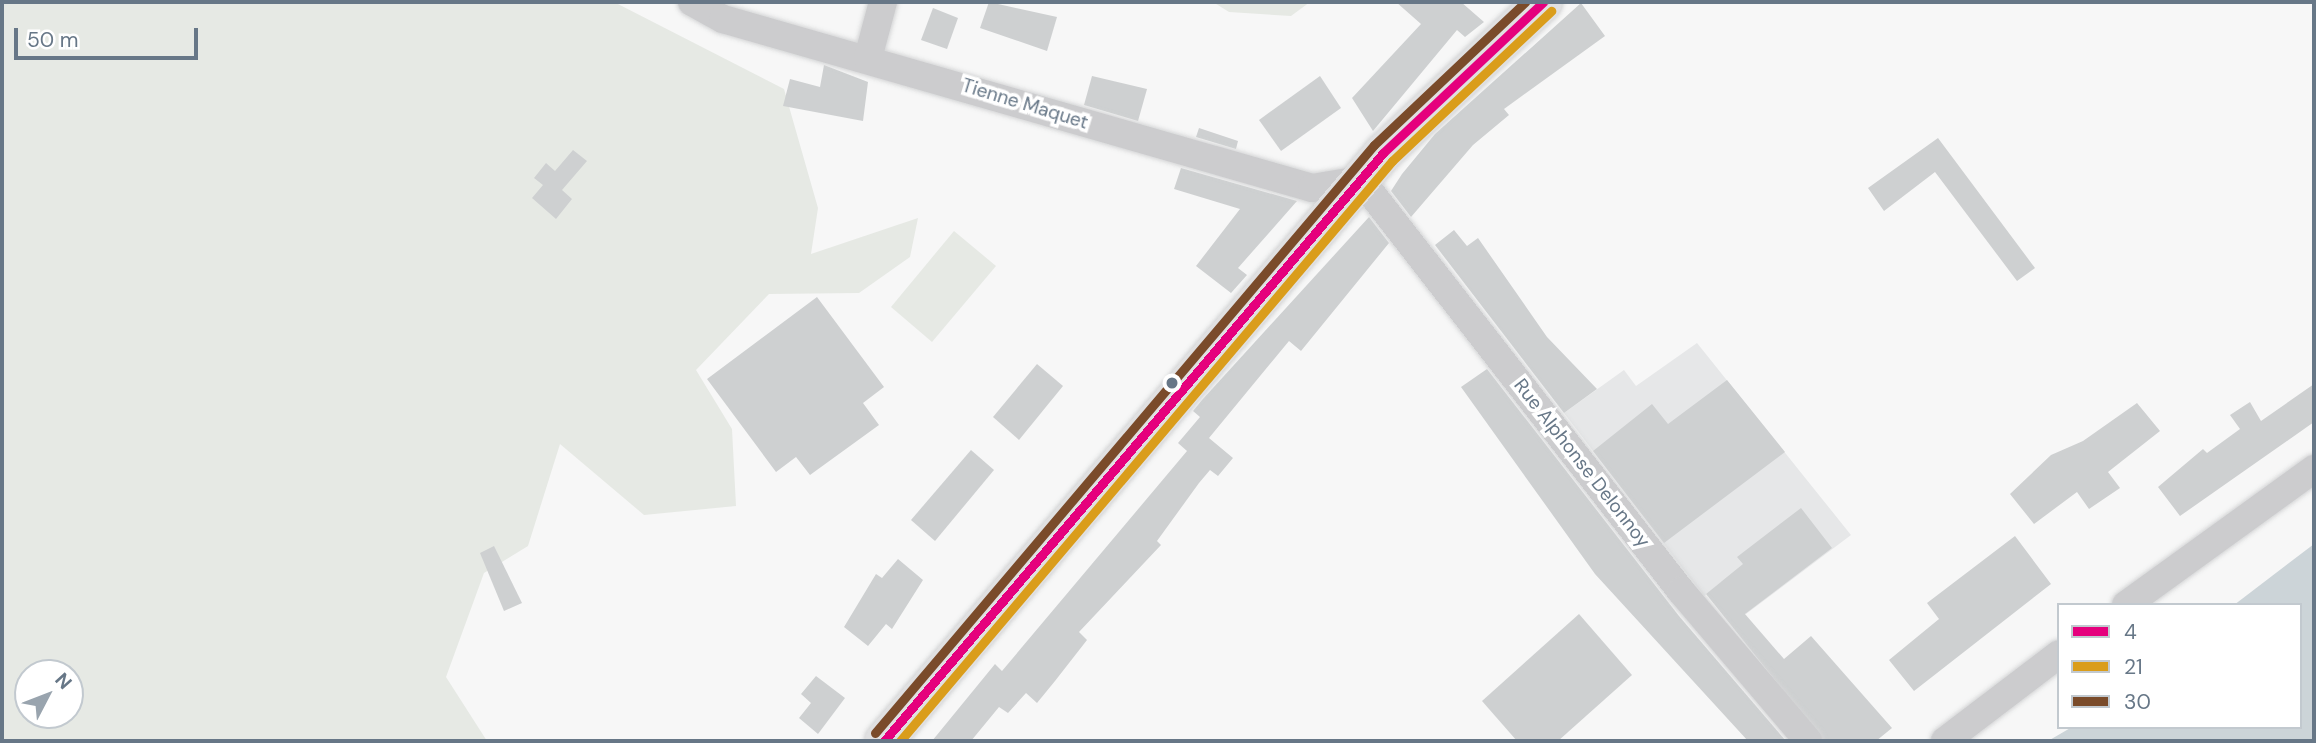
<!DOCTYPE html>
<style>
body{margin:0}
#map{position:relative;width:2316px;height:743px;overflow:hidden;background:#f7f7f7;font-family:"DM Sans",sans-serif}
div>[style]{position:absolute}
.built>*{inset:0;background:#e6e7e8}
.green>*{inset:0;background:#e6e9e4}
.water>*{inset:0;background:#ccd4d8}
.building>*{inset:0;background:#ced0d1}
.roads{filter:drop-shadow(0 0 2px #d4d5d6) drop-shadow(0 0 2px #d4d5d6)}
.minor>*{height:28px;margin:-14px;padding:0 14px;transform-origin:14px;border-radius:14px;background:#ccccce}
.primary>*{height:38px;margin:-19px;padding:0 19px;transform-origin:19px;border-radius:19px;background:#e0e0e1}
.bus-1>*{height:9px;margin:-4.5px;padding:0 4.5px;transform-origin:4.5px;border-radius:4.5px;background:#e5007d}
.bus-2>*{height:9px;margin:-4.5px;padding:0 4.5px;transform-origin:4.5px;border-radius:4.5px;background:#da9d1b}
.bus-3>*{height:9px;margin:-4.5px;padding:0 4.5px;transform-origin:4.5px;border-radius:4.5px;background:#7a4b2a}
.dots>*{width:19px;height:19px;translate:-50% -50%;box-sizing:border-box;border:4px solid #fff;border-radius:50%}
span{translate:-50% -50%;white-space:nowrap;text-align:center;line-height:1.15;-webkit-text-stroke:7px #fff;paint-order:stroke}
.street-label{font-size:19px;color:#677787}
.frame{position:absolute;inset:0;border:4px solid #677787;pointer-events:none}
.legend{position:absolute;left:2057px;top:603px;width:245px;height:126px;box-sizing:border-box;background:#fff;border:2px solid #c2c9cf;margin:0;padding:9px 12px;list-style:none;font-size:21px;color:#677787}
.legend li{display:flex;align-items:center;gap:14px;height:35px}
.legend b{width:35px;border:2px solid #c2c9cf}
.north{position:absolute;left:14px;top:659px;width:70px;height:70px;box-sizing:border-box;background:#fff;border:2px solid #c2c9cf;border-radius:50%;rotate:48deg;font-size:19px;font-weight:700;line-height:28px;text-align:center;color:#677787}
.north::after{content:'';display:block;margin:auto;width:24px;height:32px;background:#99a4ae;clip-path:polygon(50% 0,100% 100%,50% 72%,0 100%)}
.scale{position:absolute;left:14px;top:28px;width:184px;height:32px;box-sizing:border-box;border:4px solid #677787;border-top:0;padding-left:9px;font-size:21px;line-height:24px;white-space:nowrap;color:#677787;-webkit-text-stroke:5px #fff;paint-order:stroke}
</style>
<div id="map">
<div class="built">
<i style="clip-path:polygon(1697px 343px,1851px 535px,1746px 614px,1721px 582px,1704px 596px,1564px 413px,1624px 370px,1636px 386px)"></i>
</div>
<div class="green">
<i style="clip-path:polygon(evenodd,2px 2px,614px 2px,784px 89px,818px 208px,811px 254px,918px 218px,910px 257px,859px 293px,769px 294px,696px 370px,732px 429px,736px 506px,644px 515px,560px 444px,528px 546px,484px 573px,446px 677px,487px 741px,2px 741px,2px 2px,28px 673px,70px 673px,70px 715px,28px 715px,28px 673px)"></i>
<i style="clip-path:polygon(1213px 2px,1310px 2px,1291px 16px,1229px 12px)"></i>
<i style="clip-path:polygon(954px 231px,996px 266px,932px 342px,891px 307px)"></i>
</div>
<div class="water">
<i style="clip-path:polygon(2314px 544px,2314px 741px,2048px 741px,2072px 727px,2300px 727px,2300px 605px,2234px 605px)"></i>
</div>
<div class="building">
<i style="clip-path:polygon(989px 2px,1057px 17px,1047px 51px,980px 28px)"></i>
<i style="clip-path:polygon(1396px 2px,1461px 2px,1484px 22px,1465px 37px,1457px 30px,1373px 131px,1352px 98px,1421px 24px)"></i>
<i style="clip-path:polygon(1581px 3px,1605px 36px,1504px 109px,1509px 115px,1473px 145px,1411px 217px,1391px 191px,1402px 174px,1435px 134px)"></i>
<i style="clip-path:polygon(933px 8px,958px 18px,947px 49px,921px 40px)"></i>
<i style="clip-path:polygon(824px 65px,868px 82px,863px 121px,783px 106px,790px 79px,820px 87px)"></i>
<i style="clip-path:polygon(1092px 76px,1147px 89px,1138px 121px,1084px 105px)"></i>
<i style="clip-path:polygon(1320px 76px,1341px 108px,1281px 151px,1259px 120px)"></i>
<i style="clip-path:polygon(1199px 128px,1238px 141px,1236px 149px,1196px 137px)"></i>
<i style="clip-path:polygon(1938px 138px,2035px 268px,2017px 281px,1935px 172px,1884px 211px,1868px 188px)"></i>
<i style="clip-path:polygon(573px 150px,587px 161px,562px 190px,572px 199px,556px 219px,532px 198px,543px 185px,534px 178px,546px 163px,555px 171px)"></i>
<i style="clip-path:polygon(1181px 168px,1297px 201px,1238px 268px,1247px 275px,1231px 293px,1196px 266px,1240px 209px,1174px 189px)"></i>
<i style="clip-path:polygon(1369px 217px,1389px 243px,1301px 351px,1289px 341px,1209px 438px,1233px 458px,1218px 476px,1210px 470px,1199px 483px,1157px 541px,1161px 545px,1079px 632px,1087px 640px,1055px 681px,1037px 703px,1026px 693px,1008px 713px,999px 707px,971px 741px,932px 741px,995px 664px,1002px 671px,1187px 451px,1178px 443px,1200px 417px,1193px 411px,1202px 400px)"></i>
<i style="clip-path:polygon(1454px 230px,1467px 246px,1478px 238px,1547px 337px,1597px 389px,1564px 413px,1435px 245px)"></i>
<i style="clip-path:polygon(817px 297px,884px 387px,863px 403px,879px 425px,810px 475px,796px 457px,776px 472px,707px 379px)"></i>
<i style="clip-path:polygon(1037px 364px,1063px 386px,1019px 440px,993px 417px)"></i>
<i style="clip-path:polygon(1487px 369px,1679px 616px,1786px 741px,1748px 741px,1595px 574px,1461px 387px)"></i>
<i style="clip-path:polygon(1727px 380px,1785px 452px,1664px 543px,1593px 451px,1652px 404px,1668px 424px)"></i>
<i style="clip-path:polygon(2314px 384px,2314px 422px,2180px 516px,2158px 487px,2203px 449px,2207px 453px,2240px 429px,2230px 415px,2250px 402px,2261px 421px)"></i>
<i style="clip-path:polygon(2137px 403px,2160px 431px,2108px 472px,2120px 488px,2089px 509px,2077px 492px,2034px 524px,2010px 494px,2051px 455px,2083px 441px)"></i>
<i style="clip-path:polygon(971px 450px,994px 470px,935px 541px,911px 520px)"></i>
<i style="clip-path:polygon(1801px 508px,1832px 548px,1745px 614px,1784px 659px,1811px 636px,1892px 728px,1876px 741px,1824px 741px,1706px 594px,1743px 564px,1737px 557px)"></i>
<i style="clip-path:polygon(2015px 536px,2051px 584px,1914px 691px,1889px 660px,1939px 619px,1927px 603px)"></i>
<i style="clip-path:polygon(494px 546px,522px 603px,504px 611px,480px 553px)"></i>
<i style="clip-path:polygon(898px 559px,923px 580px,892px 629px,886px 624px,868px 646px,844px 627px,876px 574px,882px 578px)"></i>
<i style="clip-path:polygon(1579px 614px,1632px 675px,1558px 741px,1517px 741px,1482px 701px)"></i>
<i style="clip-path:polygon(816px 676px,845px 698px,818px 734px,799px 718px,811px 703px,801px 694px)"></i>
</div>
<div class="roads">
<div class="minor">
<i style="left:692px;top:2px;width:35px;rotate:29deg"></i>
<i style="left:723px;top:19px;width:613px;rotate:16.01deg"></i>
<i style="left:1312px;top:188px;width:50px;rotate:-9.3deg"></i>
<i style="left:1361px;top:180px;width:521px;rotate:52.1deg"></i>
<i style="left:1681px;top:591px;width:197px;rotate:49.7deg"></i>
<i style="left:868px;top:58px;width:58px;rotate:-75deg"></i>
<i style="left:2126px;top:605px;width:232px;rotate:-35.9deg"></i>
<i style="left:1945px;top:741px;width:143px;rotate:-37.3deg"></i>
</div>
<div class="primary">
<i style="left:884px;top:741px;width:771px;rotate:-49.68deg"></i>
<i style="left:1383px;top:153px;width:220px;rotate:-43.3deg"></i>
</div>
</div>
<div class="bus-1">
<i style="left:884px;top:741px;width:771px;rotate:-49.68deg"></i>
<i style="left:1383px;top:153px;width:220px;rotate:-43.3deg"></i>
</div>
<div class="bus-2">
<i style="left:900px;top:741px;width:761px;rotate:-49.69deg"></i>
<i style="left:1392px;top:161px;width:219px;rotate:-43.3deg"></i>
</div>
<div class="bus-3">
<i style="left:875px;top:733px;width:771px;rotate:-49.68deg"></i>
<i style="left:1374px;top:145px;width:208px;rotate:-43.4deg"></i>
</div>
<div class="dots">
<i style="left:1172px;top:383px;background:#677787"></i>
</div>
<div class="street-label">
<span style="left:1025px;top:104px;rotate:17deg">Tienne Maquet</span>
<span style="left:1582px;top:463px;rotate:52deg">Rue Alphonse Delonnoy</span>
</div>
<div class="frame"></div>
<ul class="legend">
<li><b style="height:9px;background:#e5007d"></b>4</li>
<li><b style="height:9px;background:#da9d1b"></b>21</li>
<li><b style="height:9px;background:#7a4b2a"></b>30</li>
</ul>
<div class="north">N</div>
<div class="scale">50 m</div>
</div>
